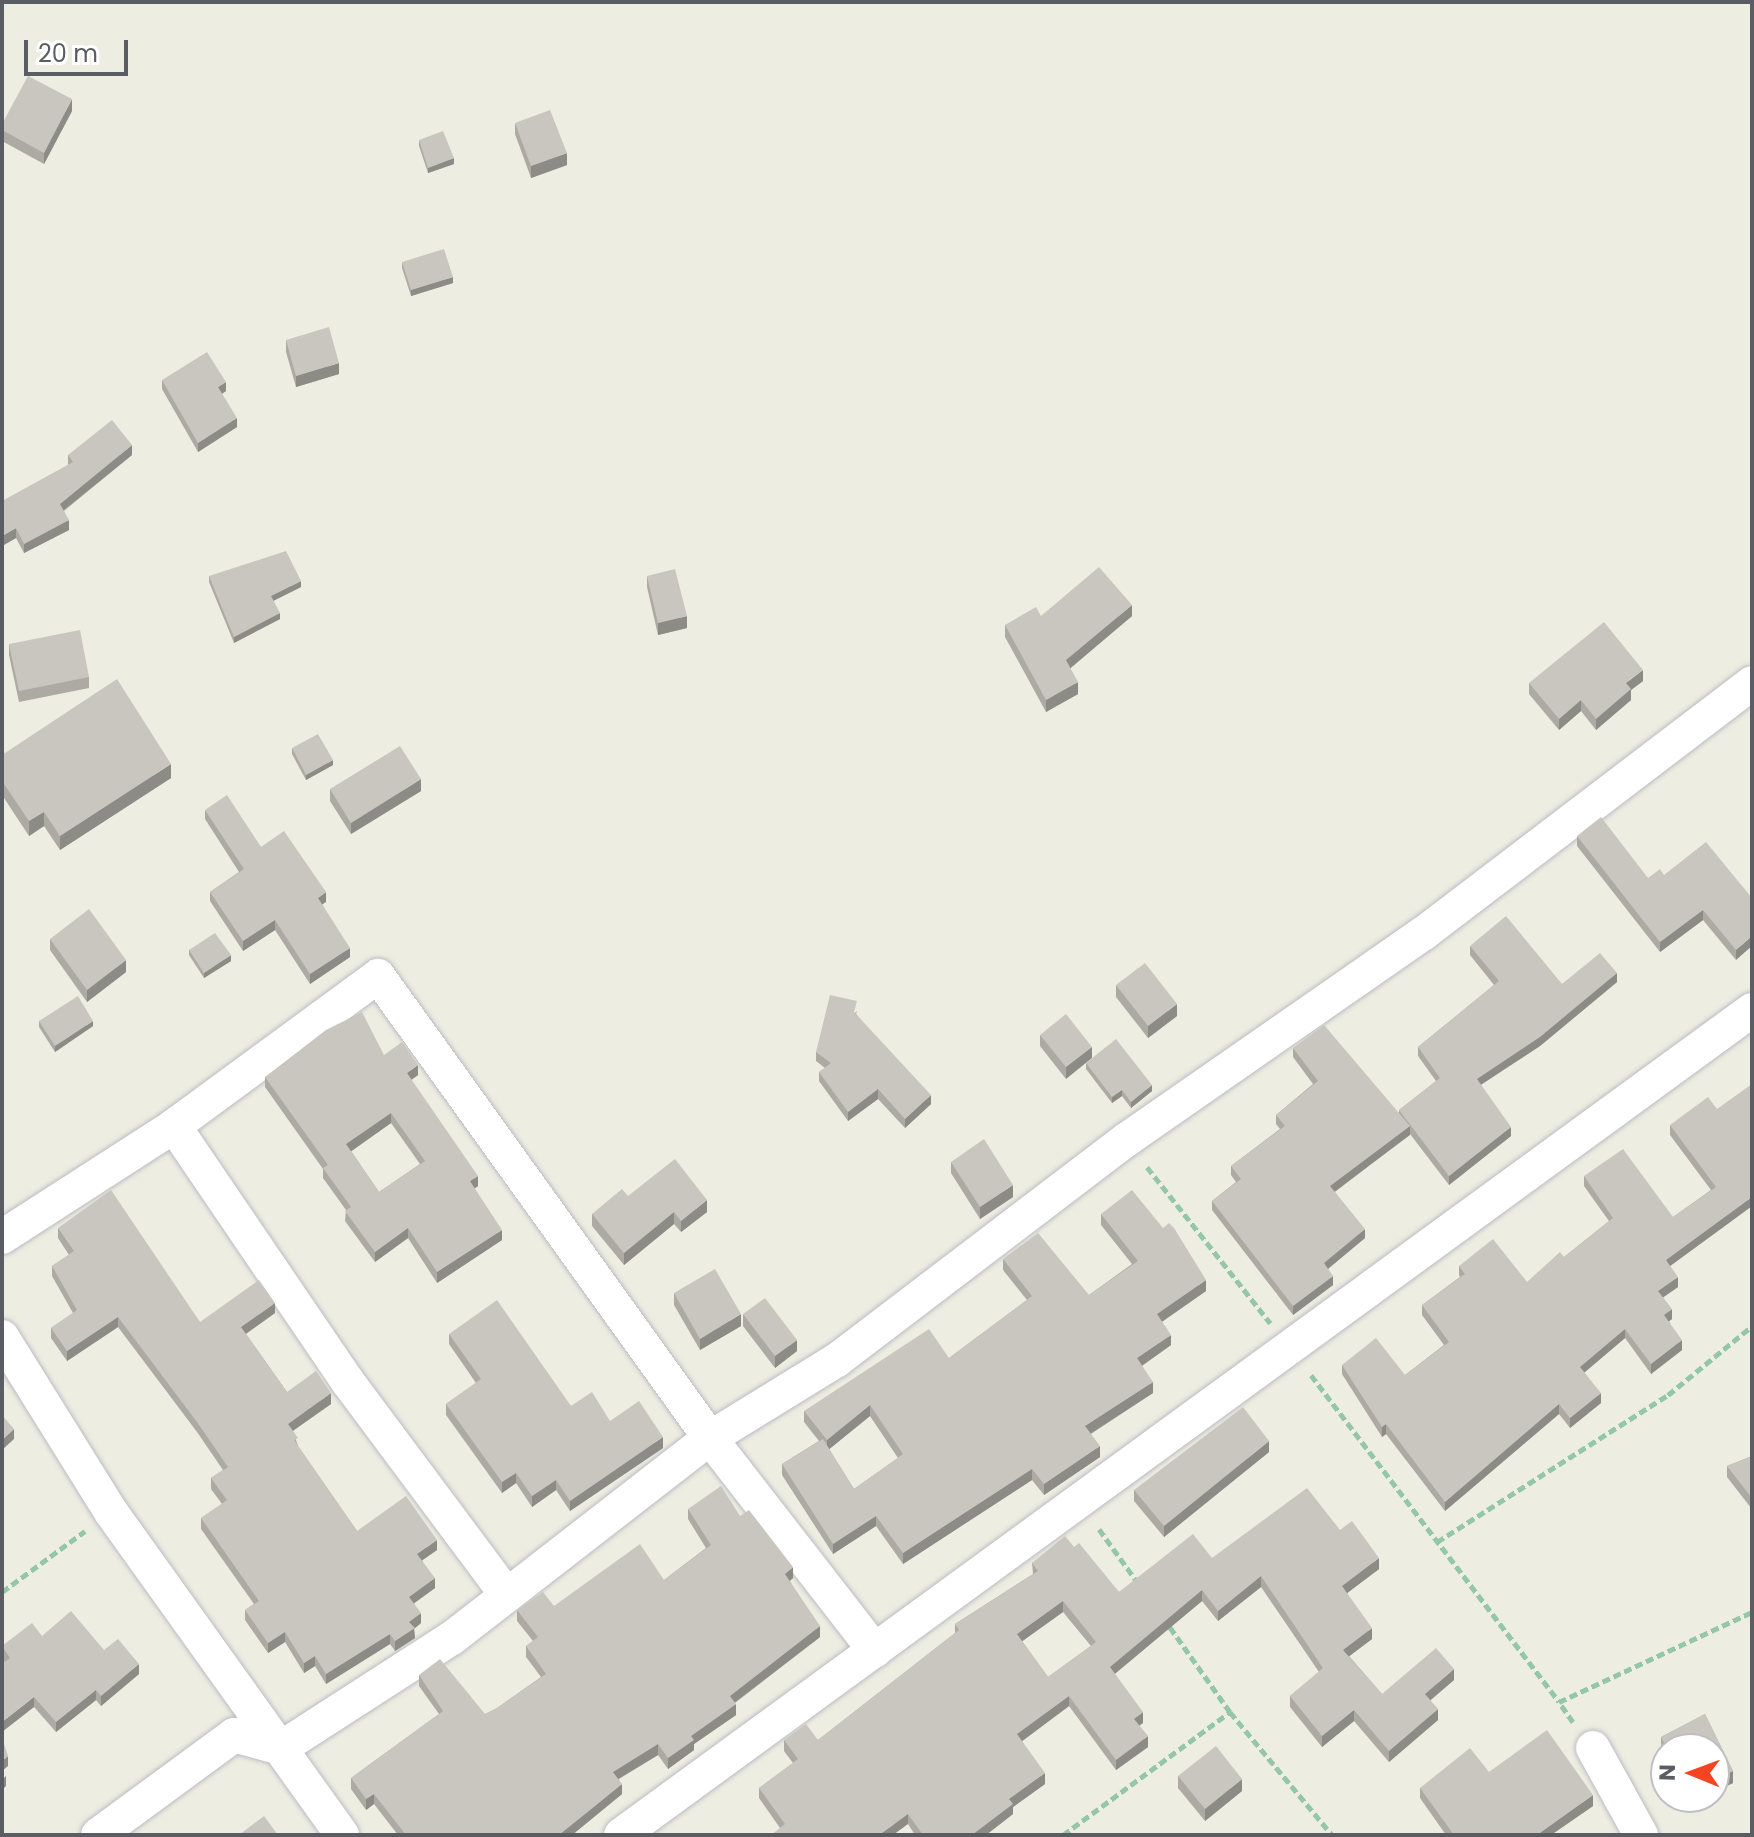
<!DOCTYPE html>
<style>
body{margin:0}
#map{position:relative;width:1754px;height:1837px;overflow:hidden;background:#eeede2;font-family:Poppins,sans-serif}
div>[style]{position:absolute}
.path>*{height:5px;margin-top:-2.5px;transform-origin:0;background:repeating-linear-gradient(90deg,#93c7a6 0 8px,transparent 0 12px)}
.roads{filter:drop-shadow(0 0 2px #babcc2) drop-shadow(0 0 2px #babcc2)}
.street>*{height:34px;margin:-17px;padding:0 17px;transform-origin:17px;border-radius:17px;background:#fff}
.wall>*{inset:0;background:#adaaa4}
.shaded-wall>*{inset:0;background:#8d8b86}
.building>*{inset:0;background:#c9c6bf}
span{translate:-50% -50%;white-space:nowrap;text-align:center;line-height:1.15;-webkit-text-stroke:8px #fff;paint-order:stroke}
.frame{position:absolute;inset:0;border:4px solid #5a5e64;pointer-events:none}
.north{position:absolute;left:1650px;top:1733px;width:80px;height:80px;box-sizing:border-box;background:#fff;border:2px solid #bdbfc1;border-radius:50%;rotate:271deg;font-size:22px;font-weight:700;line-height:32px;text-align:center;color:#5a5e64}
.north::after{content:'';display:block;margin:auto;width:28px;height:36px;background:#f54421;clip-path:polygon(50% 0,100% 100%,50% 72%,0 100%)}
.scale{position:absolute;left:24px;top:40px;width:104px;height:36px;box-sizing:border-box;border:4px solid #5a5e64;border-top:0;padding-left:10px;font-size:24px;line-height:28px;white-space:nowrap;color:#5a5e64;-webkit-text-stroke:6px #fff;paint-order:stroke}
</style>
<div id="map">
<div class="path">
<i style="left:1147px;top:1167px;width:199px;rotate:51.7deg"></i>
<i style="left:1311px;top:1375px;width:410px;rotate:52.8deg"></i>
<i style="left:1099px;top:1529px;width:67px;rotate:54.2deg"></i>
<i style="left:1437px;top:1542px;width:274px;rotate:-32.5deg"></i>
<i style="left:1668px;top:1395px;width:109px;rotate:-39.4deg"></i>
<i style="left:2px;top:1592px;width:103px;rotate:-36.3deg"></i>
<i style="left:1230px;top:1712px;width:160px;rotate:50.3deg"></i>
<i style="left:1573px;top:1722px;width:24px;rotate:-125deg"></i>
<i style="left:1559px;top:1702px;width:213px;rotate:-25deg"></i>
<i style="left:1063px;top:1835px;width:207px;rotate:-36.4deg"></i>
<i style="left:1230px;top:1712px;width:109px;rotate:-125.3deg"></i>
</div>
<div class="roads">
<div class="street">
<i style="left:174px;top:1126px;width:310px;rotate:55.8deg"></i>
<i style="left:348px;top:1382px;width:266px;rotate:53.3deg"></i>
<i style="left:2px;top:1237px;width:205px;rotate:-32.8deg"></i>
<i style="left:174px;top:1126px;width:253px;rotate:-36.3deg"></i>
<i style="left:378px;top:976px;width:569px;rotate:54.3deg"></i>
<i style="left:710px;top:1438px;width:269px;rotate:52.2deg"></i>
<i style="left:2px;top:1337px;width:206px;rotate:58.1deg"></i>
<i style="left:111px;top:1512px;width:397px;rotate:54.4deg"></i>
<i style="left:1593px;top:1748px;width:99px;rotate:61.1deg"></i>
<i style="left:98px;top:1835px;width:169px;rotate:-36.3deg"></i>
<i style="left:234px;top:1735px;width:49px;rotate:15.5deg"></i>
<i style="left:281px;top:1748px;width:203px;rotate:-32.8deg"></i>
<i style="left:452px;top:1638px;width:326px;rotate:-37.8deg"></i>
<i style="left:710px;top:1438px;width:149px;rotate:-31.6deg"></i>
<i style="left:837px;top:1360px;width:363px;rotate:-37.3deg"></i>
<i style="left:1126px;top:1140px;width:363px;rotate:-34.8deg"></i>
<i style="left:1424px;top:933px;width:412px;rotate:-37.3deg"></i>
<i style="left:621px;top:1835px;width:1400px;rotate:-36.11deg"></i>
</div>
</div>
<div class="wall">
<i style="clip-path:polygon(72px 111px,44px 164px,2px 141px,2px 124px)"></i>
<i style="clip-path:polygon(515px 123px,567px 165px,531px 178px,515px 134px)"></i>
<i style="clip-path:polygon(419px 140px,454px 164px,428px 173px,419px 146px)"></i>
<i style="clip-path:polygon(402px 262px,453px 283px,411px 296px,402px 268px)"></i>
<i style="clip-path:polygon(286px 340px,339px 374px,296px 387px,286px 352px)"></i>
<i style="clip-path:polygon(162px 380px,226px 391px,222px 394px,237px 427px,198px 452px,162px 389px)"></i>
<i style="clip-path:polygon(68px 455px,132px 455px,64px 511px,69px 530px,24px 553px,16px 538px,2px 546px,68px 465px)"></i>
<i style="clip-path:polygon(209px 576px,301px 587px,273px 601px,280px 619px,234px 643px,209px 582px)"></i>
<i style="clip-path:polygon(647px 576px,687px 628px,658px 635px,647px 587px)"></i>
<i style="clip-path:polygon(1041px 616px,1132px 616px,1070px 668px,1078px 694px,1046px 712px,1005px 637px,1005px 625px)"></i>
<i style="clip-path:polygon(9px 644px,89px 677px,89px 688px,19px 702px,9px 655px)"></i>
<i style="clip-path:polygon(1643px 681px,1631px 690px,1631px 700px,1596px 730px,1581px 711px,1559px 730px,1529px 694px,1529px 683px)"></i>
<i style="clip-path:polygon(292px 748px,333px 765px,306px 780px,292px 754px)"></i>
<i style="clip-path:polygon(2px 755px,171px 778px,60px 850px,44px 826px,29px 836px,2px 795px)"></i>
<i style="clip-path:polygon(330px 789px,421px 791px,351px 834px,330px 801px)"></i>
<i style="clip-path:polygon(205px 810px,261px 847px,326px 902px,322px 904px,350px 957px,310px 984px,275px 930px,243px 951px,210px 901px,210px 892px,239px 872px,205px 819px)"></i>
<i style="clip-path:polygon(1577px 836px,1648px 878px,1664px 875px,1752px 898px,1736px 960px,1703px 920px,1660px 952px,1577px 846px)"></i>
<i style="clip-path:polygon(50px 939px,126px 972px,87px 1002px,50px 950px)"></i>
<i style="clip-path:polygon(1470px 946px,1562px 984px,1617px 982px,1540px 1046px,1481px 1085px,1511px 1136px,1449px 1185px,1410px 1134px,1335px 1192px,1365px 1238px,1328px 1269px,1333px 1285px,1293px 1315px,1212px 1210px,1212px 1201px,1236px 1182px,1231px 1175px,1231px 1166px,1280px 1129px,1276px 1124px,1276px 1115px,1313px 1084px,1293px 1057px,1293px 1048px,1399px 1113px,1399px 1110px,1436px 1081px,1418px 1056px,1418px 1047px,1494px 985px,1470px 955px)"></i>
<i style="clip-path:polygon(189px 950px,231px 961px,204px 978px,189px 955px)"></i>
<i style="clip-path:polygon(1116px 985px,1177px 1016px,1148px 1038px,1116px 997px)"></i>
<i style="clip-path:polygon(857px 1011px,856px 1014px,931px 1104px,905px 1128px,878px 1099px,848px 1121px,819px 1081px,819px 1072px,825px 1068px,816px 1061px,816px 1052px)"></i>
<i style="clip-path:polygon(39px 1021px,93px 1026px,55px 1052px,39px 1027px)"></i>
<i style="clip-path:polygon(1040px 1035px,1092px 1047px,1066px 1079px,1040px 1046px)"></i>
<i style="clip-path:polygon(evenodd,384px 1055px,418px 1075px,411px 1080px,478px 1186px,474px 1188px,502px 1240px,437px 1283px,408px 1238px,375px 1262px,345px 1221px,346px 1210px,323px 1178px,323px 1169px,265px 1087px,265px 1077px,384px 1055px,391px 1123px,420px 1164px,379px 1192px,351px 1151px,391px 1123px)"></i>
<i style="clip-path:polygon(1086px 1063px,1152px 1091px,1131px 1108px,1122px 1096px,1112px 1103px,1086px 1069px)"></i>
<i style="clip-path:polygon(1670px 1125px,1752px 1206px,1670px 1266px,1678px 1287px,1663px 1297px,1672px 1319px,1669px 1321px,1682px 1350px,1651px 1374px,1625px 1338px,1584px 1373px,1601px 1403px,1570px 1428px,1559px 1414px,1445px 1511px,1386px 1434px,1382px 1437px,1342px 1374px,1342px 1365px,1405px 1375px,1444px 1345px,1422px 1315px,1422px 1305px,1460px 1277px,1459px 1275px,1459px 1266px,1527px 1282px,1564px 1257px,1609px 1221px,1584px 1186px,1584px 1176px,1673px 1217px,1711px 1190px,1670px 1135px)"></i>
<i style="clip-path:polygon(951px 1162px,1013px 1197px,980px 1219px,951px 1173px)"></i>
<i style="clip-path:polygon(628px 1196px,707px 1212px,681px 1232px,674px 1224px,624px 1265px,592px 1226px,592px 1214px)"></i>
<i style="clip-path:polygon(evenodd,1101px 1214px,1206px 1291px,1162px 1322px,1171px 1345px,1142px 1366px,1153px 1393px,1091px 1434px,1100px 1457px,1044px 1495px,1032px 1480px,903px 1564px,876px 1526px,833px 1554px,782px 1475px,782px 1464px,819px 1441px,804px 1422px,804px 1411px,949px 1358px,1027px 1300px,1003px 1270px,1003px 1259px,1089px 1295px,1132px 1264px,1101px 1225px,1101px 1214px,870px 1416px,898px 1458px,854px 1489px,829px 1449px,870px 1416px)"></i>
<i style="clip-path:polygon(58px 1228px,200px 1322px,275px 1313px,246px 1334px,287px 1392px,331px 1404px,293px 1431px,298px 1446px,357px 1531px,437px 1550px,422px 1560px,435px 1588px,414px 1603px,421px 1623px,414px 1628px,415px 1638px,395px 1651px,390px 1644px,326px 1684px,315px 1666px,304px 1673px,285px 1642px,268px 1653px,245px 1620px,245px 1610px,254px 1604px,201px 1529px,201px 1518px,222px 1504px,211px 1489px,211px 1478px,223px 1470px,197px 1432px,118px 1327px,67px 1361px,51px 1338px,51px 1328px,73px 1313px,52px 1276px,52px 1266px,69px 1255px,58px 1238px)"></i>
<i style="clip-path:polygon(674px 1293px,741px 1326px,700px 1350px,674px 1305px)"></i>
<i style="clip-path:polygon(743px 1314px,797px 1351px,775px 1368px,743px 1326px)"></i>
<i style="clip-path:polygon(449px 1334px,571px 1406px,610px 1421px,663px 1448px,570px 1511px,556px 1490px,532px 1507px,516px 1483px,502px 1493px,446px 1415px,446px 1404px,476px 1383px,449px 1344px)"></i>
<i style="clip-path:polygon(1269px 1452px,1164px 1537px,1134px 1501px,1134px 1490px)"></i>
<i style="clip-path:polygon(1752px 1456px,1752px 1508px,1751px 1508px,1727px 1477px,1727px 1466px)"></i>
<i style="clip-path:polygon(688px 1509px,740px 1516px,793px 1578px,790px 1581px,820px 1637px,735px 1703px,736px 1715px,694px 1744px,694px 1750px,668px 1769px,658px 1755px,619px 1779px,622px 1794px,572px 1835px,398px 1835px,374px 1804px,366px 1810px,351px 1789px,351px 1778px,439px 1714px,419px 1686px,419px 1675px,485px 1714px,497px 1708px,541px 1677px,526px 1657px,526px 1646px,533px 1641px,517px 1621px,517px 1610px,554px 1606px,664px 1580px,706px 1548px,688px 1519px)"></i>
<i style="clip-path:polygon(evenodd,1340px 1530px,1379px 1569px,1347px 1593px,1372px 1639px,1349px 1656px,1382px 1694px,1454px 1680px,1430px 1700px,1438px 1720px,1389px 1762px,1354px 1721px,1322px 1747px,1290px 1707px,1290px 1696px,1319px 1672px,1261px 1587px,1218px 1621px,1202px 1601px,1114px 1674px,1143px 1723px,1139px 1726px,1148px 1747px,1116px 1770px,1069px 1706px,1022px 1741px,1045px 1784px,1013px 1807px,1013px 1814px,986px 1835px,915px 1835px,908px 1824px,780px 1828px,759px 1798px,759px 1788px,793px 1763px,784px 1751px,784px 1740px,818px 1740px,955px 1633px,955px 1624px,1033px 1574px,1032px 1563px,1074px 1547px,1119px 1592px,1212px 1558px,1340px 1530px,1063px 1612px,1091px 1646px,1048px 1677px,1022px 1641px,1063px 1612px)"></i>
<i style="clip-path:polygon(42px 1636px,104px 1650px,139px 1674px,101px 1706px,96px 1700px,56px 1732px,34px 1707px,2px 1658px,2px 1646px)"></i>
<i style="clip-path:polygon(1705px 1714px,1733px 1771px,1733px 1783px,1714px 1792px,1714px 1749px,1666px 1749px,1666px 1759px,1661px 1748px,1661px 1737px)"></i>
<i style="clip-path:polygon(1489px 1772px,1593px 1806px,1551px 1835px,1446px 1835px,1420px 1798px,1420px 1788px)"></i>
<i style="clip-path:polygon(1178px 1776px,1242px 1791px,1205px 1821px,1178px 1788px)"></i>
</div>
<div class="shaded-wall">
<i style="clip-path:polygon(72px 99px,72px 111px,44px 164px,44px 153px)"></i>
<i style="clip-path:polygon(567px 153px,567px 165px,531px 178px,531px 166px)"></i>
<i style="clip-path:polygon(454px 158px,454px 164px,428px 173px,428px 168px)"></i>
<i style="clip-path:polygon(453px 277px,453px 283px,411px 296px,411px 290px)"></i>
<i style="clip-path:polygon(339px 363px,339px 374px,296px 387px,296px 376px)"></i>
<i style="clip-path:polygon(226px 382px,226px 391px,218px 396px,218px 387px)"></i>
<i style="clip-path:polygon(237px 418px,237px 427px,198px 452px,198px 443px)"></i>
<i style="clip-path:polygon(132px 445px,132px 455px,60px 513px,60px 504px)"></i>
<i style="clip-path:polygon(69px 520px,69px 530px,24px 553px,24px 544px)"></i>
<i style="clip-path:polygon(16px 528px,16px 538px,2px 546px,2px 536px)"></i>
<i style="clip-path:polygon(301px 581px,301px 587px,271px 602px,271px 596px)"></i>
<i style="clip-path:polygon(1132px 605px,1132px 616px,1066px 672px,1066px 660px)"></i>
<i style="clip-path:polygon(280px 613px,280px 619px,234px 643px,234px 637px)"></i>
<i style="clip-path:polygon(687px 616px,687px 628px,658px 635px,658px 623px)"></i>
<i style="clip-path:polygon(1643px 670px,1643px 681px,1631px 690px,1631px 700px,1596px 730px,1596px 719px,1626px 683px)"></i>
<i style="clip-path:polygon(1078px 682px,1078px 694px,1046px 712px,1046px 700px)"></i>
<i style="clip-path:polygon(1581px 700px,1581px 711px,1559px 730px,1559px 719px)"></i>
<i style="clip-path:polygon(333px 760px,333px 765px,306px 780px,306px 775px)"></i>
<i style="clip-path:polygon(171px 764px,171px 778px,60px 850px,60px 836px)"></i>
<i style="clip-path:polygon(421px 779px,421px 791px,351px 834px,351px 823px)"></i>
<i style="clip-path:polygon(44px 812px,44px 826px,29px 836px,29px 821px)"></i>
<i style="clip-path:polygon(326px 892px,326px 902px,318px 907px,318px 898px)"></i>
<i style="clip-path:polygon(1703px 910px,1703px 920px,1660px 952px,1660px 942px)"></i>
<i style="clip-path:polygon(275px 920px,275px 930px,243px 951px,243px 941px)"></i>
<i style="clip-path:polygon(1752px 936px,1752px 946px,1736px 960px,1736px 950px)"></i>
<i style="clip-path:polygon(350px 948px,350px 957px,310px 984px,310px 974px)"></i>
<i style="clip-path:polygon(231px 955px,231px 961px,204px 978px,204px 973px)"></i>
<i style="clip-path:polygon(126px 960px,126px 972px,87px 1002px,87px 990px)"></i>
<i style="clip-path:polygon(1617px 973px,1617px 982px,1540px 1046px,1477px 1087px,1477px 1079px)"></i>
<i style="clip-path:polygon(1177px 1004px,1177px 1016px,1148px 1038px,1148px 1026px)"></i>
<i style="clip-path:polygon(93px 1021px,93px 1026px,55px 1052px,55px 1046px)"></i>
<i style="clip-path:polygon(1092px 1047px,1092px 1058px,1066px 1079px,1066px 1067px)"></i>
<i style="clip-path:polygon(418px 1065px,418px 1075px,407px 1083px,407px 1073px)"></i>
<i style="clip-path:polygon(1152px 1085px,1152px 1091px,1131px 1108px,1131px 1102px)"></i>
<i style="clip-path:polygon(878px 1089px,878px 1099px,848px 1121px,848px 1112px)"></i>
<i style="clip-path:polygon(1122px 1090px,1122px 1096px,1112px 1103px,1112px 1097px)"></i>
<i style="clip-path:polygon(931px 1095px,931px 1104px,905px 1128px,905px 1119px)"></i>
<i style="clip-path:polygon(391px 1113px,391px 1123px,346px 1155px,346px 1144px)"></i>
<i style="clip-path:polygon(1410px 1126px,1410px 1135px,1330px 1195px,1330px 1186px)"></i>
<i style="clip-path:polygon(1511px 1127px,1511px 1136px,1449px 1185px,1449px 1176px)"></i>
<i style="clip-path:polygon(478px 1176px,478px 1186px,470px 1192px,470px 1181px)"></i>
<i style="clip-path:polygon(1013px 1185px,1013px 1197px,980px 1219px,980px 1207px)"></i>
<i style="clip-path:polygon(1752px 1197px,1752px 1206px,1666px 1269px,1666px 1260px)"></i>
<i style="clip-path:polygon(707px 1200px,707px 1212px,681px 1232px,681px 1221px)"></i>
<i style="clip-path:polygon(674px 1212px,674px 1224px,624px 1265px,624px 1253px)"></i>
<i style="clip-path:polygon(408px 1228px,408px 1238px,375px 1262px,375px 1252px)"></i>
<i style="clip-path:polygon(1365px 1229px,1365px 1238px,1324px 1272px,1324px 1263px)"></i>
<i style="clip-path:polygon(502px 1230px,502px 1240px,437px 1283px,437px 1272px)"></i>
<i style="clip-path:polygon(1333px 1276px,1333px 1285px,1293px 1315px,1293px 1306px)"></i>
<i style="clip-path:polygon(1678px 1277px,1678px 1287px,1658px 1301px,1658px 1291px)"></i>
<i style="clip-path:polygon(1206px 1280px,1206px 1291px,1157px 1325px,1157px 1314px)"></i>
<i style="clip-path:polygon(275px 1303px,275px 1313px,241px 1337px,241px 1327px)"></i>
<i style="clip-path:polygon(1672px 1309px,1672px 1319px,1664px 1325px,1664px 1315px)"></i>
<i style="clip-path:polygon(741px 1314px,741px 1326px,700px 1350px,700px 1339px)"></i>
<i style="clip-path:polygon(118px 1317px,118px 1327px,67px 1361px,67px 1351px)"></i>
<i style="clip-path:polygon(1625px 1329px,1625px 1338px,1580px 1376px,1580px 1367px)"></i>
<i style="clip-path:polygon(1171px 1335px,1171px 1345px,1137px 1369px,1137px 1358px)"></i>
<i style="clip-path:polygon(797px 1340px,797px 1351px,775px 1368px,775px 1356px)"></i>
<i style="clip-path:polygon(1682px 1340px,1682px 1350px,1651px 1374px,1651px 1364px)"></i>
<i style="clip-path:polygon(1153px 1382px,1153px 1393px,1085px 1437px,1085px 1426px)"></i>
<i style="clip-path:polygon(331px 1393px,331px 1404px,288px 1434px,288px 1424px)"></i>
<i style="clip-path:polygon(1601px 1393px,1601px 1403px,1570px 1428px,1570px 1418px)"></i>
<i style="clip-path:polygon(1559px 1404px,1559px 1414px,1445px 1511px,1445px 1502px)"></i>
<i style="clip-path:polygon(870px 1405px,870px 1416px,827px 1451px,827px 1440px)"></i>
<i style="clip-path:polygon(1386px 1424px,1386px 1434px,1382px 1437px,1382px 1427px)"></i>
<i style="clip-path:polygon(14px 1429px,14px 1439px,2px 1450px,2px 1440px)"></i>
<i style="clip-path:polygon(663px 1437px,663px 1448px,570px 1511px,570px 1501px)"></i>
<i style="clip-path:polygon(1269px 1441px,1269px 1452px,1164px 1537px,1164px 1526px)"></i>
<i style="clip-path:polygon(1100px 1446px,1100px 1457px,1044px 1495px,1044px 1484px)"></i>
<i style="clip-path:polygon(1032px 1469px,1032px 1480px,903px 1564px,903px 1553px)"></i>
<i style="clip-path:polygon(516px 1473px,516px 1483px,502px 1493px,502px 1482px)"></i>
<i style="clip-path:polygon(556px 1480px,556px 1490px,532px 1507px,532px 1496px)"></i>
<i style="clip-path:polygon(876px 1516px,876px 1526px,833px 1554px,833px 1544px)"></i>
<i style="clip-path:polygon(437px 1540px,437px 1550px,417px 1564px,417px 1554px)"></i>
<i style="clip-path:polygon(1379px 1558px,1379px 1569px,1342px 1597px,1342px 1586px)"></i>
<i style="clip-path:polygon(793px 1567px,793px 1578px,785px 1584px,785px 1574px)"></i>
<i style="clip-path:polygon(1261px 1576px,1261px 1587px,1218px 1621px,1218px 1611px)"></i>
<i style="clip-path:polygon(435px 1578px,435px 1588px,409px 1607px,409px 1597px)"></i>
<i style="clip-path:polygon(1202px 1590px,1202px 1601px,1110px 1678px,1110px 1667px)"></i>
<i style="clip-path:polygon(1063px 1601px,1063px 1612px,1017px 1645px,1017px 1634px)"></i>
<i style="clip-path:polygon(421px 1613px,421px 1623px,414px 1629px,415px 1638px,395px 1651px,395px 1641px,409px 1622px)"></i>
<i style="clip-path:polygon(820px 1626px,820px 1637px,730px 1706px,730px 1696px)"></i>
<i style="clip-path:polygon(1372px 1628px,1372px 1639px,1343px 1661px,1343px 1650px)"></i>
<i style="clip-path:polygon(285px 1632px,285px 1642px,268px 1653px,268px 1643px)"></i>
<i style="clip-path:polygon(390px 1634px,390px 1644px,326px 1684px,326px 1674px)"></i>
<i style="clip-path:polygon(315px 1656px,315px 1666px,304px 1673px,304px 1663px)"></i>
<i style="clip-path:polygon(139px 1664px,139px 1674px,101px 1706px,101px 1696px)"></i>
<i style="clip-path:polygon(1454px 1669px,1454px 1680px,1425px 1705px,1425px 1694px)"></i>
<i style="clip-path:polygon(96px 1690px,96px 1700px,56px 1732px,56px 1722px)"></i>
<i style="clip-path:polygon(1069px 1696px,1069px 1706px,1017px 1745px,1017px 1734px)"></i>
<i style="clip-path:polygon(34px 1697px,34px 1707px,2px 1732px,2px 1722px)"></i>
<i style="clip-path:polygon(736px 1704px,736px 1715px,694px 1744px,694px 1750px,668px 1769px,668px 1758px,691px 1736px)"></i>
<i style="clip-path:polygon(1438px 1709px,1438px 1720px,1389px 1762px,1389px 1751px)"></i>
<i style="clip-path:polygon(1354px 1710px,1354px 1721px,1322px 1747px,1322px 1736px)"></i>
<i style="clip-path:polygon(1143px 1712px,1143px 1723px,1134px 1729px,1134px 1719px)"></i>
<i style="clip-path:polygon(1148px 1736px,1148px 1747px,1116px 1770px,1116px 1760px)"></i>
<i style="clip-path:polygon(658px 1744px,658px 1755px,613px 1782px,613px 1772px)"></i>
<i style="clip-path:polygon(8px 1756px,8px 1766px,2px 1771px,2px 1761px)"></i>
<i style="clip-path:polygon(1733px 1771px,1733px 1783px,1714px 1792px,1714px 1780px)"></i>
<i style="clip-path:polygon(1045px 1773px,1045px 1784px,1013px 1807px,1013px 1814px,986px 1835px,972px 1835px,1009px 1799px)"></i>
<i style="clip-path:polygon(6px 1776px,6px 1786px,2px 1790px,2px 1780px)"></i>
<i style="clip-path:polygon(1242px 1779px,1242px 1791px,1205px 1821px,1205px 1809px)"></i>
<i style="clip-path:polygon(622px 1784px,622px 1794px,572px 1835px,559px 1835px)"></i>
<i style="clip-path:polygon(374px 1794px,374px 1804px,366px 1810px,366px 1799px)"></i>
<i style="clip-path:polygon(1593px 1795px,1593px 1806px,1551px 1835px,1537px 1835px)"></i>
<i style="clip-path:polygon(1687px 1797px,1703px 1797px,1687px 1804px)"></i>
<i style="clip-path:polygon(908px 1814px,908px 1824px,893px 1835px,879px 1835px)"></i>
</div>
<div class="building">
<i style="clip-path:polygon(28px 76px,72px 99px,44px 153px,2px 130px,2px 124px)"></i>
<i style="clip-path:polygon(550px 110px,567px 153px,531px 166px,515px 123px)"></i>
<i style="clip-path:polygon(443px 131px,454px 158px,428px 168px,419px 140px)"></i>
<i style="clip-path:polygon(444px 249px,453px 277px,411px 290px,402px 262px)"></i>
<i style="clip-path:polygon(329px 327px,339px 363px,296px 376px,286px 340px)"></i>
<i style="clip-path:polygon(207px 352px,226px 382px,218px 387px,237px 418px,198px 443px,162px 380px)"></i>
<i style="clip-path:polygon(112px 420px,132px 445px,60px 504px,69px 520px,24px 544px,16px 528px,2px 536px,2px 501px,73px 462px,68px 455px)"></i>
<i style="clip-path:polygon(286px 551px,301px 581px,271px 596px,280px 613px,234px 637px,209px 576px)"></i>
<i style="clip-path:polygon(1099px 567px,1132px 605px,1066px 660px,1078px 682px,1046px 700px,1005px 625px,1036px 607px,1041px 616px)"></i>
<i style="clip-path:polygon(675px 569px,687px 616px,658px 623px,647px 576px)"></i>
<i style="clip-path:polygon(1604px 622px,1643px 670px,1626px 683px,1631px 689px,1596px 719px,1581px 700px,1559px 719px,1529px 683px)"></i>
<i style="clip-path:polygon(80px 630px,89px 677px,19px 691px,9px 644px)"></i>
<i style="clip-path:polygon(117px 679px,171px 764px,60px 836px,44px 812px,29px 821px,2px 781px,2px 755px)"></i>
<i style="clip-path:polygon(318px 734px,333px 760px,306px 775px,292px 748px)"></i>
<i style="clip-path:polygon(400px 746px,421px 779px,351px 823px,330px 789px)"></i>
<i style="clip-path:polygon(227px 795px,261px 847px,284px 831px,326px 892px,318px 898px,350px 948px,310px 974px,275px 920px,243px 941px,210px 892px,244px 869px,205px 810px)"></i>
<i style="clip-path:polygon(1601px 817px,1648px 878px,1660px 869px,1664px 875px,1706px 842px,1752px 898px,1752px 936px,1736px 950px,1703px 910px,1660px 942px,1577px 836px)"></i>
<i style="clip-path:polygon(89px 909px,126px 960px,87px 990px,50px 939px)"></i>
<i style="clip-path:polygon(1506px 916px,1562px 984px,1600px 953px,1617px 973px,1540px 1037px,1477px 1079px,1511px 1127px,1449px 1176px,1399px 1110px,1440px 1078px,1418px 1047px,1499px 981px,1470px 946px)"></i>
<i style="clip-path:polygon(215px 933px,231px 955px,204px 973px,189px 950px)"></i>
<i style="clip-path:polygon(1145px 963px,1177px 1004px,1148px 1026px,1116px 985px)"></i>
<i style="clip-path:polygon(830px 995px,857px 1001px,854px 1012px,931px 1095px,905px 1119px,878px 1089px,848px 1112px,819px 1072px,831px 1063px,816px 1052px)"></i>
<i style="clip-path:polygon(78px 996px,93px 1021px,55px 1046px,39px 1021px)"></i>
<i style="clip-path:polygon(evenodd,362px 1012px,384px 1055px,402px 1042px,418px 1065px,407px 1073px,478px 1176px,470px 1181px,502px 1230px,437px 1272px,408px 1228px,375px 1252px,345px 1211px,351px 1207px,323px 1168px,328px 1165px,265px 1077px,326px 1030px,362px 1012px,391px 1113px,425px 1161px,379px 1192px,346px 1144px,391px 1113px)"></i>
<i style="clip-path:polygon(1066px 1014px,1092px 1047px,1066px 1067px,1040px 1035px)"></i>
<i style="clip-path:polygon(1324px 1025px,1410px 1126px,1330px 1186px,1365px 1229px,1324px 1263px,1333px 1276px,1293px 1306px,1212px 1201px,1241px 1179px,1231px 1166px,1285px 1126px,1276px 1115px,1318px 1081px,1293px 1048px)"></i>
<i style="clip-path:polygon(1116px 1039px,1152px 1085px,1131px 1102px,1122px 1090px,1112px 1097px,1086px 1063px)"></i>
<i style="clip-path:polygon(1752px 1084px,1752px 1197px,1666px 1260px,1678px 1277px,1658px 1291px,1672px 1309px,1664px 1315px,1682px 1340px,1651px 1364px,1625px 1329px,1580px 1367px,1601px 1393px,1570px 1418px,1559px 1404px,1445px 1502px,1386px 1424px,1382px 1427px,1342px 1365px,1376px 1338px,1405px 1375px,1449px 1342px,1422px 1305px,1465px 1274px,1459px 1266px,1493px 1239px,1527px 1282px,1560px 1252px,1564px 1257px,1613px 1218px,1584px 1176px,1623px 1149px,1673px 1217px,1716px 1187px,1670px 1125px,1708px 1097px,1717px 1109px)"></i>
<i style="clip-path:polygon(984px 1139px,1013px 1185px,980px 1207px,951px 1162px)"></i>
<i style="clip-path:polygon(675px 1159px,707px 1200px,681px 1221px,674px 1212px,624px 1253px,592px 1214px,622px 1189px,628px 1196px)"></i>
<i style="clip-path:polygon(111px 1190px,200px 1322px,259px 1280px,275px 1303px,241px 1327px,287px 1392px,316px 1371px,331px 1393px,288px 1424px,298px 1438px,294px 1440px,357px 1531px,406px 1496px,437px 1540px,417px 1554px,435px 1578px,409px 1597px,421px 1613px,409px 1622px,415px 1628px,395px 1641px,390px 1634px,326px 1674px,315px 1656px,304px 1663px,285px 1632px,268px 1643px,245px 1610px,259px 1601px,201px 1518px,227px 1500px,211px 1478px,228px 1467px,197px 1422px,118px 1317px,67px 1351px,51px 1328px,77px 1310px,52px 1266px,74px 1251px,58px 1228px)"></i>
<i style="clip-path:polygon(1132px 1190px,1163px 1228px,1169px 1223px,1174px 1228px,1206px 1280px,1157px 1314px,1171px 1335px,1137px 1358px,1153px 1382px,1085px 1426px,1100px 1446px,1044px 1484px,1032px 1469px,903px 1553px,876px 1516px,833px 1544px,782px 1464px,823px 1439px,854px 1489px,903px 1454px,870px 1405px,827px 1440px,804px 1411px,929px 1329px,949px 1358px,1032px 1296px,1003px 1259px,1038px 1233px,1089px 1295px,1138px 1261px,1101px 1214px)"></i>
<i style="clip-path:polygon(715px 1269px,741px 1314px,700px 1339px,674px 1293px)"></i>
<i style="clip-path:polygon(765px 1298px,797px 1340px,775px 1356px,743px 1314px)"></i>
<i style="clip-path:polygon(497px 1300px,571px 1406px,592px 1392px,610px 1421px,639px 1401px,663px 1437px,570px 1501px,556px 1480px,532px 1496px,516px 1473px,502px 1482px,446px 1404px,481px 1379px,449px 1334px)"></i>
<i style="clip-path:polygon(1243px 1407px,1269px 1441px,1164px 1526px,1134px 1490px)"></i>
<i style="clip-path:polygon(2px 1415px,14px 1429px,2px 1440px)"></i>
<i style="clip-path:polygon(1752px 1456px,1752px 1497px,1751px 1497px,1727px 1466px)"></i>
<i style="clip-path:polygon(721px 1486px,740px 1516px,749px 1510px,793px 1567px,785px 1574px,820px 1626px,730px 1696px,736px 1704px,691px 1736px,694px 1740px,668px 1758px,658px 1744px,613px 1772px,622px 1784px,559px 1835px,406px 1835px,374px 1794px,366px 1799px,351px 1778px,443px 1711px,419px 1675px,440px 1659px,485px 1714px,497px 1708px,546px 1674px,526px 1646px,538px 1637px,517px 1610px,543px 1592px,554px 1606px,640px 1544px,664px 1580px,711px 1545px,688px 1509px)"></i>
<i style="clip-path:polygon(evenodd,1307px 1488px,1340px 1530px,1352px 1521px,1379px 1558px,1342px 1586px,1372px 1628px,1343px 1650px,1382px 1694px,1436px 1648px,1454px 1669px,1425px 1694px,1438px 1709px,1389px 1751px,1354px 1710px,1322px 1736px,1290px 1696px,1323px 1668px,1261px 1576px,1218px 1611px,1202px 1590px,1110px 1667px,1143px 1712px,1134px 1719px,1148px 1736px,1116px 1760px,1069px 1696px,1017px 1734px,1045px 1773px,1009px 1799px,1013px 1804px,972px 1835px,923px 1835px,908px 1814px,879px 1835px,771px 1835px,785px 1824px,759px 1788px,798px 1759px,784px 1740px,806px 1724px,818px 1740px,959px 1630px,955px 1624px,1038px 1571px,1032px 1563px,1065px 1536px,1074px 1547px,1079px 1543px,1119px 1592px,1193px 1534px,1212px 1558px,1307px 1488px,1063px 1601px,1096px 1642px,1048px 1677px,1017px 1634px,1063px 1601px)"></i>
<i style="clip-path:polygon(71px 1611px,104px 1650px,118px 1639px,139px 1664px,101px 1696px,96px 1690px,56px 1722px,34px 1697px,2px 1722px,2px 1664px,10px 1658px,2px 1646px,32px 1623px,42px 1636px)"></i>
<i style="clip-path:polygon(1705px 1714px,1733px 1771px,1714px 1780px,1714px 1749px,1667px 1749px,1661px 1737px)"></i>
<i style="clip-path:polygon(1547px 1730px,1593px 1795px,1537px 1835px,1454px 1835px,1420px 1788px,1470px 1748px,1489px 1772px)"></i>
<i style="clip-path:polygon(2px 1737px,8px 1756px,2px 1761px)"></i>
<i style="clip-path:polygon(1216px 1746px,1242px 1779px,1205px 1809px,1178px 1776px)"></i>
<i style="clip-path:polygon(264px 1816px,278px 1835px,239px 1835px)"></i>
</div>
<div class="frame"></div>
<div class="north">N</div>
<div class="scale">20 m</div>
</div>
